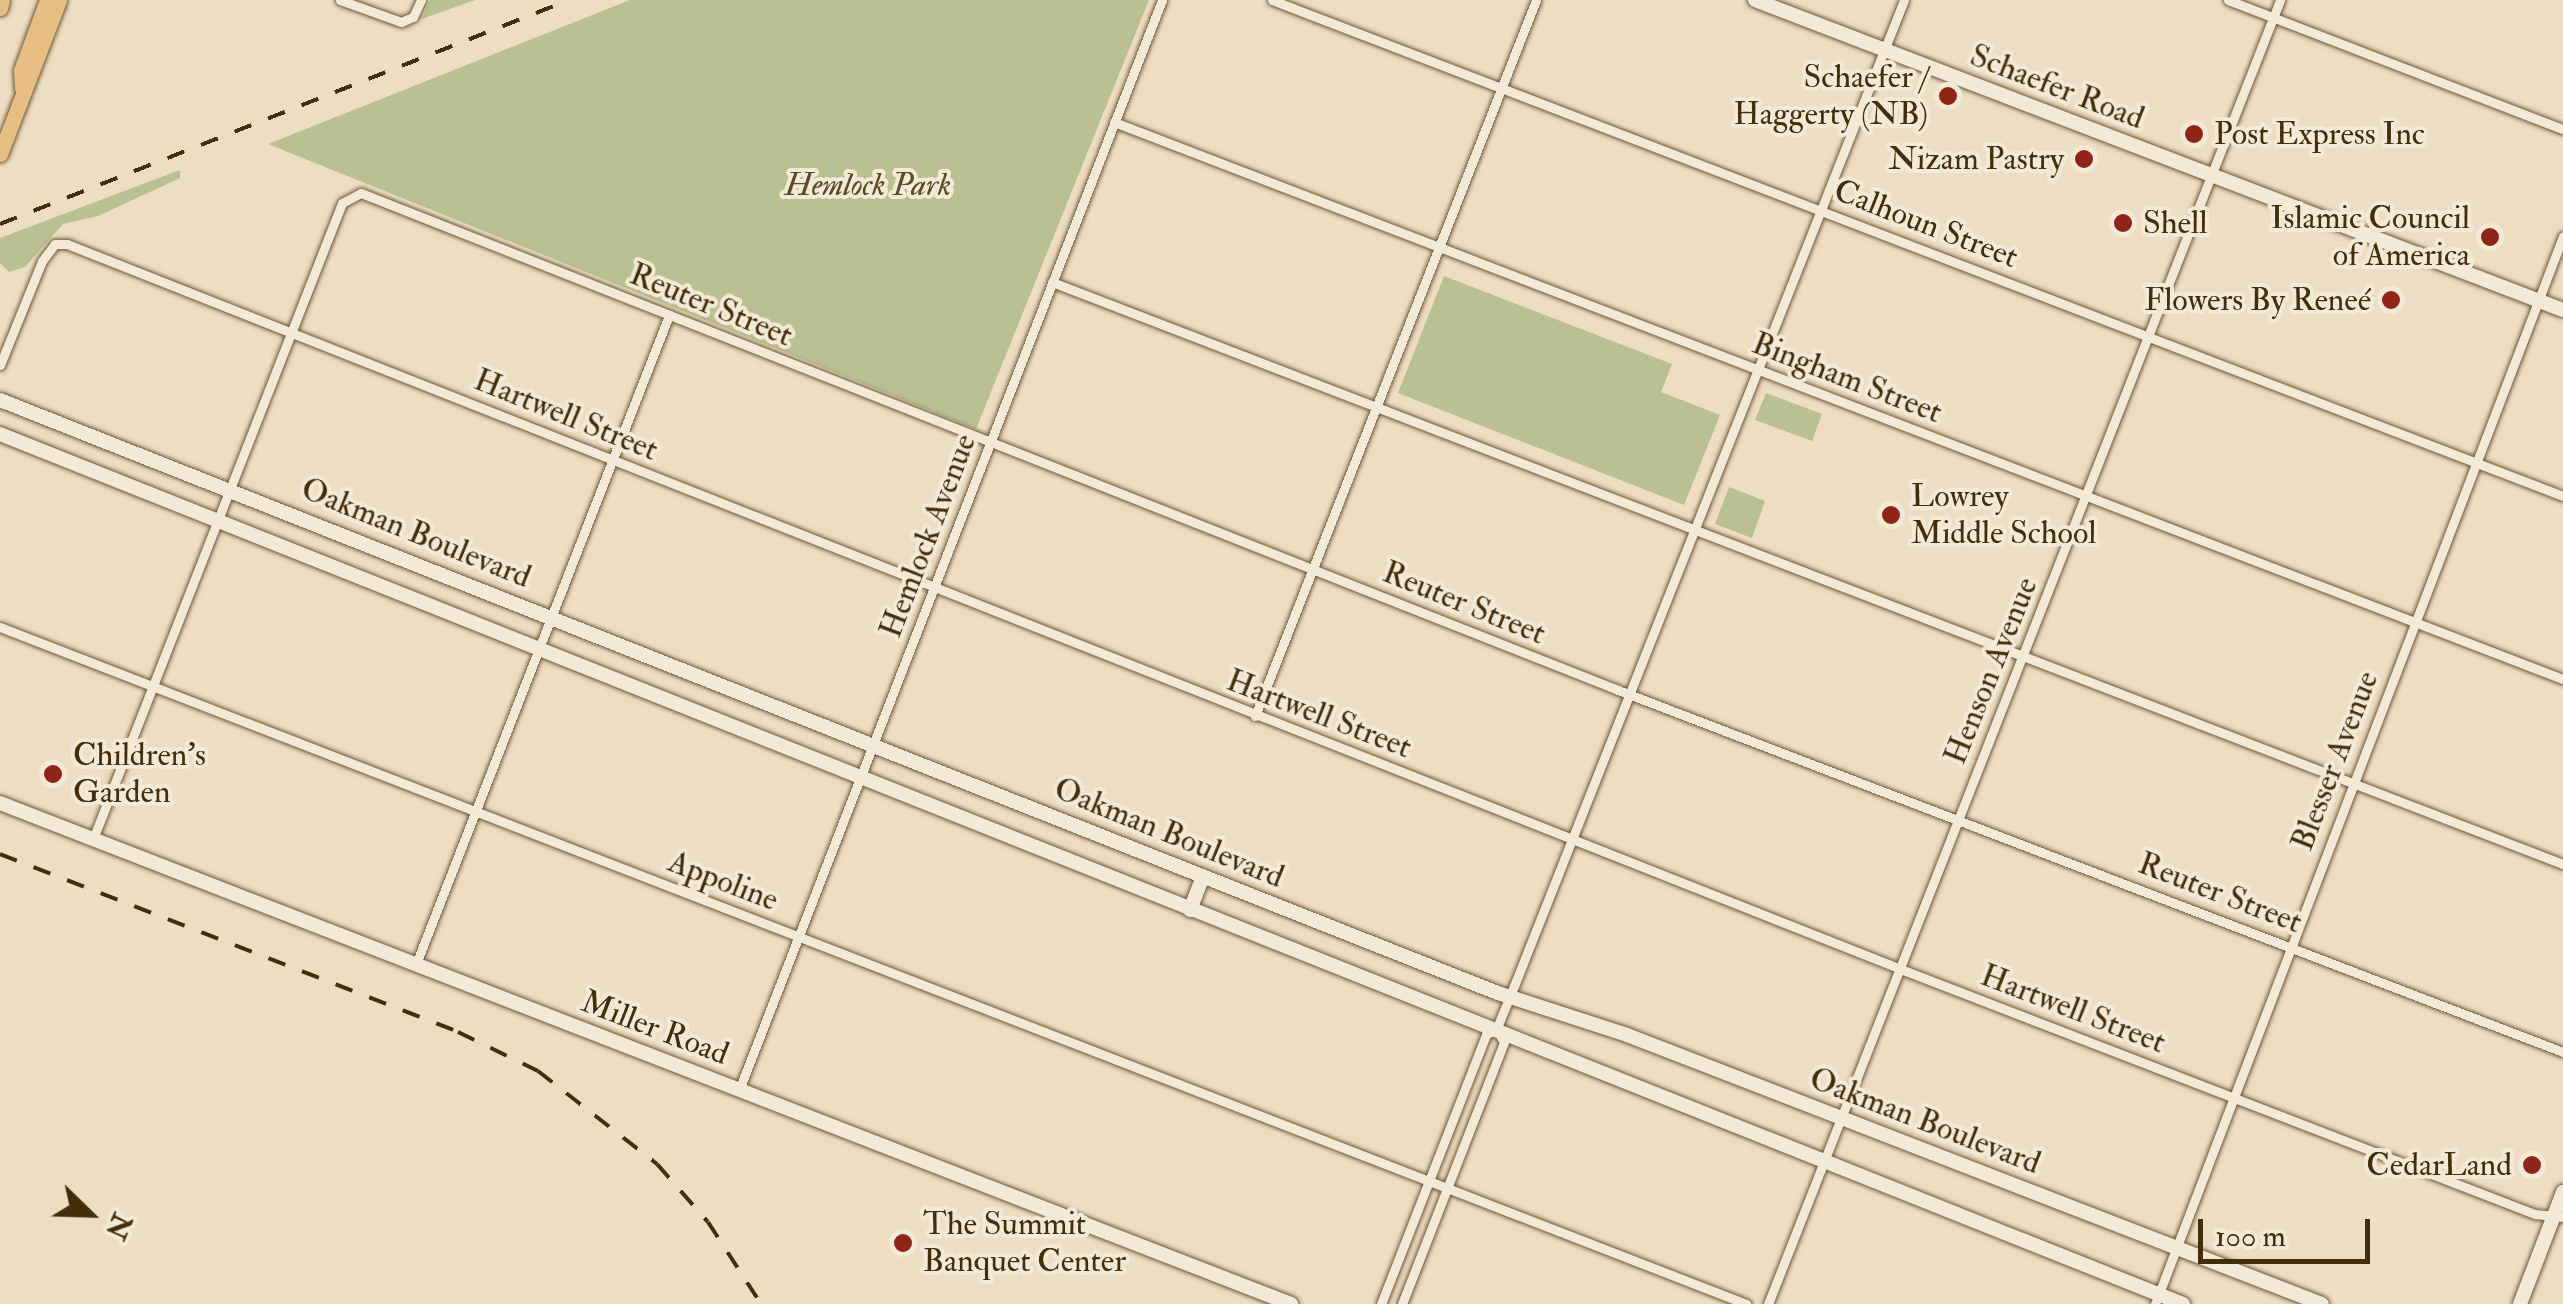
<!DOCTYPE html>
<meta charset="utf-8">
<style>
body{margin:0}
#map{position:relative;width:2563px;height:1304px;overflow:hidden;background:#edddc2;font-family:"IM FELL Double Pica",serif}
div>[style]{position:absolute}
.green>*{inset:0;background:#b9c092}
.roads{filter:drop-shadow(0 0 2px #6e5938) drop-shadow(0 0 2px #6e5938)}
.street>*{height:9px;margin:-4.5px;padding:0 4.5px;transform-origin:4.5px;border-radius:4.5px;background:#f3e9d7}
.secondary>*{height:14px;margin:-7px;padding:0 7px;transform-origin:7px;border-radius:7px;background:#f3e9d7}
.primary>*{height:15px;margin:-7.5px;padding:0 7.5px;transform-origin:7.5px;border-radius:7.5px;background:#e6be81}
.rail>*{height:4px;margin-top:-2px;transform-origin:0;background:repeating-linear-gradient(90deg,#442d0a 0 18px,transparent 0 36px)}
.dots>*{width:28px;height:28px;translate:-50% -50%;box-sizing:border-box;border:5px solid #f3e9d7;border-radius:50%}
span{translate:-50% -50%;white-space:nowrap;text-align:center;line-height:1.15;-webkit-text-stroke:8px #f3e9d7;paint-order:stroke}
.poi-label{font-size:32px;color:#442d0a}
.right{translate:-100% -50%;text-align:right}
.left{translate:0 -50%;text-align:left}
.street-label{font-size:32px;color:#442d0a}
.park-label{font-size:32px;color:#5b4a25;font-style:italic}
.north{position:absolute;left:40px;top:1164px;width:100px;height:100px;-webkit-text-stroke:8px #f3e9d7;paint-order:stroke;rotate:113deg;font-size:28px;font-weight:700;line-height:40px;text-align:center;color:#442d0a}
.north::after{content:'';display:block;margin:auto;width:35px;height:45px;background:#442d0a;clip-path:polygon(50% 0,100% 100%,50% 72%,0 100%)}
.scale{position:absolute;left:2198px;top:1219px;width:172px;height:45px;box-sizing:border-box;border:5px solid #442d0a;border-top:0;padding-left:12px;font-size:30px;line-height:35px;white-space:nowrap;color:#442d0a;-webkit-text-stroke:8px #f3e9d7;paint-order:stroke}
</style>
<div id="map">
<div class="green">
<i style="clip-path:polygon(430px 0,475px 0,422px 19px)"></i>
<i style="clip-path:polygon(630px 0,1149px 0,976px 429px,268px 144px)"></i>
<i style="clip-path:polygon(180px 170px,180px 178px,98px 216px,63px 224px,25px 267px,9px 272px,0 263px,0 238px)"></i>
<i style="clip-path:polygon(1444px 276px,1672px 364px,1661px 392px,1720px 415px,1684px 505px,1398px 393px)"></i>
<i style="clip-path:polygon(1766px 393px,1822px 414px,1812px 441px,1755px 420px)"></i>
<i style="clip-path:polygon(1729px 487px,1765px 501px,1752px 538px,1715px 524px)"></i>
</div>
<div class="roads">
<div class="street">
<i style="left:340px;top:0;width:65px;rotate:19.8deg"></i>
<i style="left:401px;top:22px;width:13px;rotate:-23deg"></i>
<i style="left:413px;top:17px;width:19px;rotate:-65deg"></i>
<i style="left:1272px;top:0;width:1383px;rotate:21.02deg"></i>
<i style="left:2228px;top:0;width:359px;rotate:21.1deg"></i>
<i style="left:1114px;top:122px;width:1552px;rotate:21.03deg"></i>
<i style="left:1052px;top:282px;width:1619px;rotate:21.07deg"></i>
<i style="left:0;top:365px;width:112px;rotate:-68deg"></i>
<i style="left:42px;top:261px;width:21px;rotate:-53deg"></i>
<i style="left:55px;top:244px;width:12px"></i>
<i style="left:67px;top:244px;width:1969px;rotate:21.57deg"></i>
<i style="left:1898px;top:968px;width:683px;rotate:21.12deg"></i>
<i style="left:2535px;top:1214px;width:28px;rotate:6deg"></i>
<i style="left:0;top:627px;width:1873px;rotate:21.19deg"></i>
<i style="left:1255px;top:716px;width:769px;rotate:-68.57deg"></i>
<i style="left:93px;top:839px;width:683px;rotate:-68.62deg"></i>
<i style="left:342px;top:203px;width:21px;rotate:-28deg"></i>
<i style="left:361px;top:193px;width:1352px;rotate:21.57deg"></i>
<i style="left:1618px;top:690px;width:1012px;rotate:20.96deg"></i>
<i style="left:416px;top:964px;width:697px;rotate:-68.7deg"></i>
<i style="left:739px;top:1090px;width:1169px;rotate:-68.79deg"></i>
<i style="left:1381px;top:1304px;width:290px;rotate:-68.7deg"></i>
<i style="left:1486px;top:1034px;width:11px;rotate:-22deg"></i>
<i style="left:1496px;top:1030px;width:48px;rotate:-67.8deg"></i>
<i style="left:1514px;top:986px;width:1060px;rotate:-68.42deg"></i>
<i style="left:1402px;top:1304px;width:281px;rotate:-68.7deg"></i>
<i style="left:1504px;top:1042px;width:12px;rotate:-121deg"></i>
<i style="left:1768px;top:1304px;width:1401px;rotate:-68.56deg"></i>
<i style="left:2155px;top:1304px;width:1143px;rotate:-69.09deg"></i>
</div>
<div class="secondary">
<i style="left:1755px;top:0;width:865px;rotate:20.99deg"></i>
<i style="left:0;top:400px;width:1611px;rotate:21.6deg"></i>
<i style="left:1498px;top:993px;width:136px;rotate:18deg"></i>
<i style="left:1627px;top:1035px;width:745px;rotate:21.16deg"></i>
<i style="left:0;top:434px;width:2350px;rotate:21.73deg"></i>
<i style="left:0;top:803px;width:1385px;rotate:21.21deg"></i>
<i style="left:1190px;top:910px;width:36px;rotate:-69deg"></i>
<i style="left:2520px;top:1304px;width:120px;rotate:-69deg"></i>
</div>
<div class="primary">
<i style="left:0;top:8px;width:8px;rotate:-76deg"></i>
<i style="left:22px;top:88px;width:18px;rotate:-93deg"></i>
<i style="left:21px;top:70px;width:75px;rotate:-69.6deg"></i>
<i style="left:0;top:154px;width:165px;rotate:-69deg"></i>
</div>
</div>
<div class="rail">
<i style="left:0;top:224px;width:612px;rotate:-21.49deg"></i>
<i style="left:0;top:854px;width:491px;rotate:21.2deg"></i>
<i style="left:458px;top:1032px;width:89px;rotate:26deg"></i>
<i style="left:538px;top:1071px;width:151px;rotate:38deg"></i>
<i style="left:657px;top:1164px;width:77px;rotate:48.7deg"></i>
<i style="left:708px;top:1222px;width:98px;rotate:57.1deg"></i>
</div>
<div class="dots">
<i style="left:1948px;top:96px;background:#8f2418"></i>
<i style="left:2194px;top:134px;background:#8f2418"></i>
<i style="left:2084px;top:159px;background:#8f2418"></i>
<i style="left:2123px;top:223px;background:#8f2418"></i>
<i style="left:2490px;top:237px;background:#8f2418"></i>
<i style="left:2391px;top:300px;background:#8f2418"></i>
<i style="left:1891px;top:515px;background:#8f2418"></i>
<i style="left:53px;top:774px;background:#8f2418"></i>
<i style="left:2532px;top:1165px;background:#8f2418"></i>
<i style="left:903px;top:1243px;background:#8f2418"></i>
</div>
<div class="poi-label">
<span class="right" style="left:1928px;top:96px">Schaefer /<br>Haggerty (NB)</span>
<span class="left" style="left:2214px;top:134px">Post Express Inc</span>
<span class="right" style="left:2064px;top:159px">Nizam Pastry</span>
<span class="right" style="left:2470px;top:237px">Islamic Council<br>of America</span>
<span class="left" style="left:2143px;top:223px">Shell</span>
<span class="right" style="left:2371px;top:300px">Flowers By Reneé</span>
<span class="left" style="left:1911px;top:515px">Lowrey<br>Middle School</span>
<span class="left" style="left:73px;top:774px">Children's<br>Garden</span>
<span class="right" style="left:2512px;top:1165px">CedarLand</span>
<span class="left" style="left:923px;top:1243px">The Summit<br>Banquet Center</span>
</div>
<div class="street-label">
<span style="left:2057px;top:87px;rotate:21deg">Schaefer Road</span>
<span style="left:1926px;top:224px;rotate:21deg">Calhoun Street</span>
<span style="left:711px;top:305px;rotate:22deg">Reuter Street</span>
<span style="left:1847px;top:378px;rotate:21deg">Bingham Street</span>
<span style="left:566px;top:415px;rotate:22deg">Hartwell Street</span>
<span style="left:416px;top:533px;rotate:22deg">Oakman Boulevard</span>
<span style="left:928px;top:536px;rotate:-69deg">Hemlock Avenue</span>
<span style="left:1464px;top:603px;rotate:22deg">Reuter Street</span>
<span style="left:1991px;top:671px;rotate:-68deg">Henson Avenue</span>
<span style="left:1319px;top:714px;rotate:21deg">Hartwell Street</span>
<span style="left:2335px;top:761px;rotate:-69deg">Blesser Avenue</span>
<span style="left:1169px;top:833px;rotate:22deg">Oakman Boulevard</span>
<span style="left:723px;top:881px;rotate:21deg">Appoline</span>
<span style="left:2220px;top:893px;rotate:21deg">Reuter Street</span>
<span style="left:2073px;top:1009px;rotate:21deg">Hartwell Street</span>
<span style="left:655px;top:1028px;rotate:21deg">Miller Road</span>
<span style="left:1925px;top:1121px;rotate:21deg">Oakman Boulevard</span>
</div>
<div class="park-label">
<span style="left:868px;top:185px">Hemlock Park</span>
</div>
<div class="north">N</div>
<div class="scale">100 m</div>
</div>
